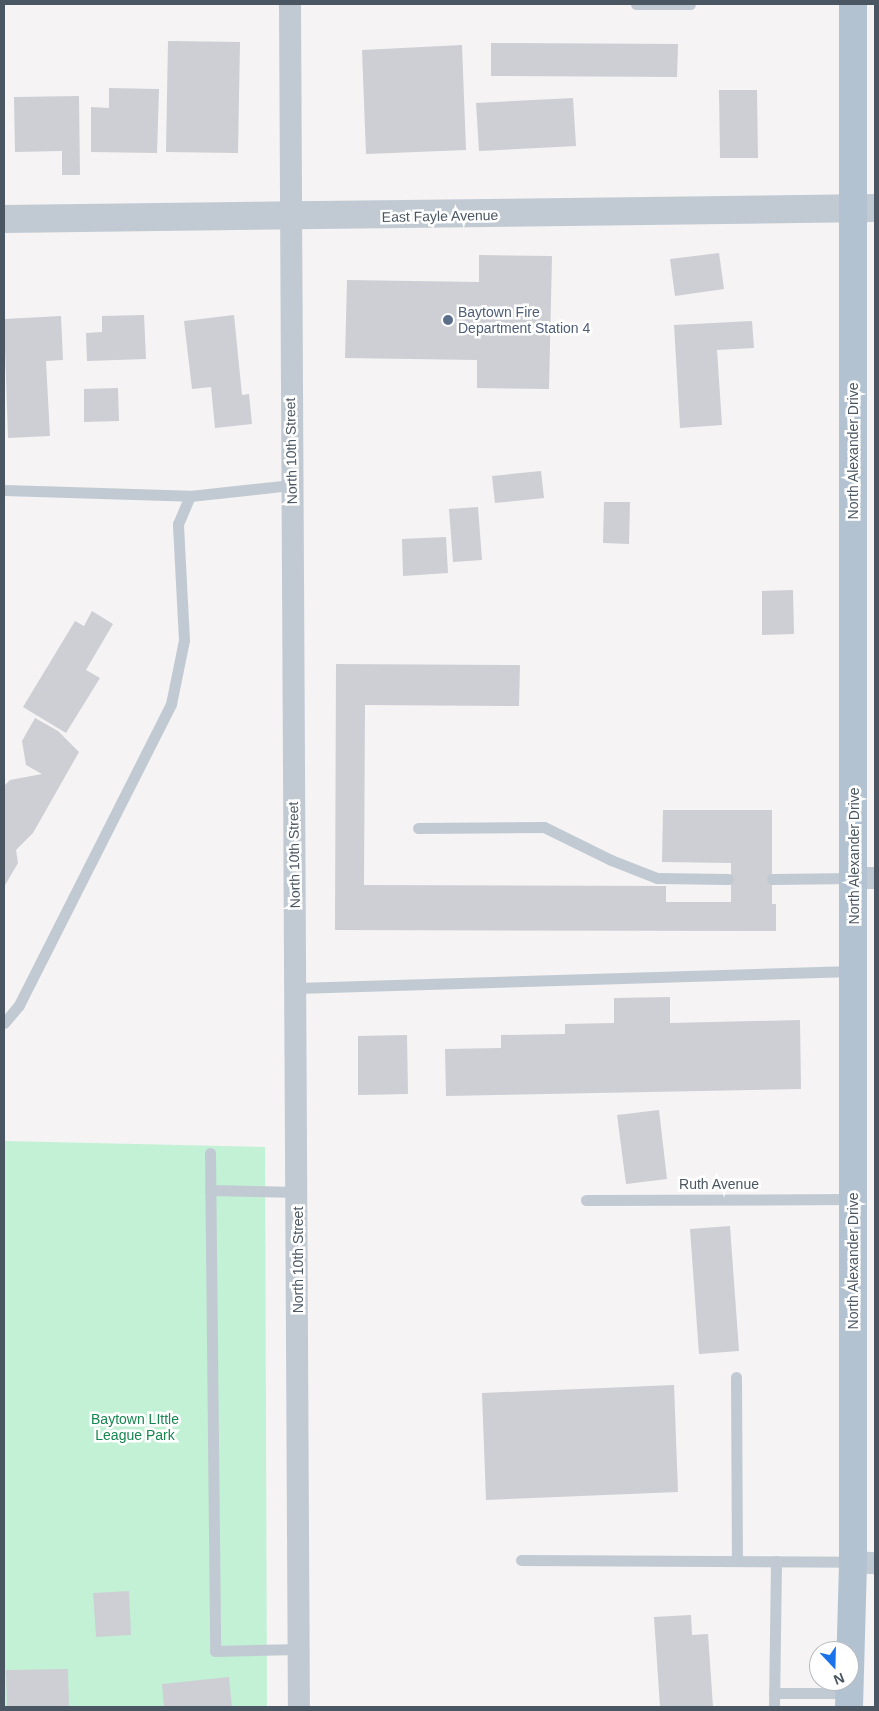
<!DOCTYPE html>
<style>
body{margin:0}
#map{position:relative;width:879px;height:1711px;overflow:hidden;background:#f5f3f3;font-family:Helvetica,sans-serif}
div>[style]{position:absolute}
.green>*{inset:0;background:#c3f1d5}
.building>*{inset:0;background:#cdcfd5}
.service>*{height:11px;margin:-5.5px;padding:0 5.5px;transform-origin:5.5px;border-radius:5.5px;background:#c1cad2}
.minor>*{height:22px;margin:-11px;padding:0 11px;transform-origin:11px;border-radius:11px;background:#c1cad2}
.tertiary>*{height:28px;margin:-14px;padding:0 14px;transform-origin:14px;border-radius:14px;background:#c1cad2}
.primary>*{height:28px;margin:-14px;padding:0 14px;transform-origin:14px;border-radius:14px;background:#b3c2d1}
.dots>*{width:14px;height:14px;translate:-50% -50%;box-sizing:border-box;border:2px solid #fff;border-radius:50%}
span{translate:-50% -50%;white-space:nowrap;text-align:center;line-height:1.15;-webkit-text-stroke:5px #fff;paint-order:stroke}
.street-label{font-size:14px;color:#4a5661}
.service-label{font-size:14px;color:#4e5e75}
.left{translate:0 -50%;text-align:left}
.park-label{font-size:14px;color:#17864f}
.frame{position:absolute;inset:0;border:5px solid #4a5661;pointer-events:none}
.north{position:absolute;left:809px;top:1641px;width:50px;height:50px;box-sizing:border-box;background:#fff;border:1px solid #b7bbc0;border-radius:50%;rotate:159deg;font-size:14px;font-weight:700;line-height:20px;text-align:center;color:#4a5661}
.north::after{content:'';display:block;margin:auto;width:18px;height:22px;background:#1a73e8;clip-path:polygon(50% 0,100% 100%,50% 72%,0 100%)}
</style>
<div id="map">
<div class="green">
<i style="clip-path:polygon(4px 1141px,265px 1147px,267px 1707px,4px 1707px)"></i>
</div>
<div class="building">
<i style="clip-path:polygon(168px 41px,240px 42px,238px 153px,166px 152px)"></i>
<i style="clip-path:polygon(491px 43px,678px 44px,677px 77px,491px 76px)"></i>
<i style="clip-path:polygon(462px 45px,466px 150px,366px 154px,362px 50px)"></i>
<i style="clip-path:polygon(109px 88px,159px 89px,157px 153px,91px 152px,91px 107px,109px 108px)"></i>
<i style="clip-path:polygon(719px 90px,757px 90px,758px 158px,720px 158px)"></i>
<i style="clip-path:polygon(79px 96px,80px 175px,62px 175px,62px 151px,15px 152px,14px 97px)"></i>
<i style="clip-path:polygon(573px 98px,576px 146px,479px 151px,476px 103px)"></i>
<i style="clip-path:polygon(719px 253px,724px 289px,675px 296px,670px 259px)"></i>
<i style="clip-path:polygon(479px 255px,552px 256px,549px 389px,477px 388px,477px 360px,345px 358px,347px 280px,479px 282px)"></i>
<i style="clip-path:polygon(144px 315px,146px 359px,87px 361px,86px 333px,102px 332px,102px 316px)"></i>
<i style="clip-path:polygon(234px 315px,242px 395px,249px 394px,252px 424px,215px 428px,211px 387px,192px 389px,184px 321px)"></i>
<i style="clip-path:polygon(61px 316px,63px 360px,46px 361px,50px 436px,8px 438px,4px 319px)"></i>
<i style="clip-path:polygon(752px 321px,754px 348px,717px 350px,722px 425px,680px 428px,674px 325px)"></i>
<i style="clip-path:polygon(118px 388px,119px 421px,84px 422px,84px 389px)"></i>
<i style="clip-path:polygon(541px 471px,544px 498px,495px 503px,492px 476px)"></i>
<i style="clip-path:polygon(604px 502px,630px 502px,629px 544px,603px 543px)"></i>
<i style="clip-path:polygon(478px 507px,482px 560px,453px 562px,449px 509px)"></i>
<i style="clip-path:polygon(446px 537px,448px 573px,403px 576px,402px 539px)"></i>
<i style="clip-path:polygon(793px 590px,794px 634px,762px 635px,762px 591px)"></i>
<i style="clip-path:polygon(92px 611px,113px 624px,86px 670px,100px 678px,66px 733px,23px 707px,75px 621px,84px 626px)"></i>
<i style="clip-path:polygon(336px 664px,520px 665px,519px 706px,365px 705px,364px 885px,666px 886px,666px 902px,731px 902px,731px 863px,662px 862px,663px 810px,772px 810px,772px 904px,776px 904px,776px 931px,335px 930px)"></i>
<i style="clip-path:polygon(35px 718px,58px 731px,79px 752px,33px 833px,16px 850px,18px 863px,4px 887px,4px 786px,10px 780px,42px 774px,26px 765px,22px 741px)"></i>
<i style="clip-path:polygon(670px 997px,670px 1023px,800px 1020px,801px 1089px,446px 1096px,445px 1049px,501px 1048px,501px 1035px,565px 1034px,565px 1024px,614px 1023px,614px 998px)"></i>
<i style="clip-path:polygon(407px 1035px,408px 1094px,358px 1095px,358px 1036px)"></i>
<i style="clip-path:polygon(659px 1110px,667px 1179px,626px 1184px,617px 1115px)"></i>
<i style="clip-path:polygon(730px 1226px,739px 1351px,699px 1354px,690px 1229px)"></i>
<i style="clip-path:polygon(674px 1385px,678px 1492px,486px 1500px,482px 1393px)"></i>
<i style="clip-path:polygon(129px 1591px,131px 1635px,96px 1637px,93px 1593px)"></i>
<i style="clip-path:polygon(691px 1615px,692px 1635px,708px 1634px,713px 1707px,660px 1707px,654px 1617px)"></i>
<i style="clip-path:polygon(68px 1669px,69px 1707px,7px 1707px,6px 1670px)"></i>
<i style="clip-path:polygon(229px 1677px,232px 1707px,164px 1707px,162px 1684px)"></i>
</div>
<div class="service">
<i style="left:636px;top:4px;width:54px"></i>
<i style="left:4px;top:490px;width:186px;rotate:1.8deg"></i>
<i style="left:418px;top:828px;width:126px;rotate:-0.5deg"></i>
<i style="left:544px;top:827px;width:75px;rotate:26.2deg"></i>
<i style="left:611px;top:860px;width:49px;rotate:21.4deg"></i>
<i style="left:657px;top:878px;width:71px;rotate:0.8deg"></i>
<i style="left:772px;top:879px;width:82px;rotate:-0.7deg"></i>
<i style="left:296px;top:988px;width:557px;rotate:-1.75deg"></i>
<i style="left:4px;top:1023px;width:23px;rotate:-50deg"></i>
<i style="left:19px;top:1005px;width:337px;rotate:-63.2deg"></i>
<i style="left:171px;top:704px;width:65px;rotate:-78.5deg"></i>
<i style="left:184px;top:640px;width:116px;rotate:-93deg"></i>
<i style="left:178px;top:524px;width:30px;rotate:-67deg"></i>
<i style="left:190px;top:496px;width:103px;rotate:-6.2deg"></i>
<i style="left:210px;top:1153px;width:498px;rotate:89.4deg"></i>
<i style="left:215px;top:1651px;width:84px;rotate:-1.4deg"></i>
<i style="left:210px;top:1190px;width:88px;rotate:1.3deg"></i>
<i style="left:586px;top:1200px;width:267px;rotate:-0.2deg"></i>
<i style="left:736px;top:1377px;width:184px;rotate:89.7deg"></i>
<i style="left:521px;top:1560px;width:332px;rotate:0.3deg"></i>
<i style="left:774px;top:1693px;width:75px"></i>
<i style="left:774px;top:1707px;width:146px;rotate:-89.2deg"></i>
</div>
<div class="minor">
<i style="left:290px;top:4px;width:1703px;rotate:89.7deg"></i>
<i style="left:854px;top:878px;width:21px"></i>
<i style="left:853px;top:1562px;width:22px;rotate:3deg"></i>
</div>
<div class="tertiary">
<i style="left:4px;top:219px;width:871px;rotate:-0.72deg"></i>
</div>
<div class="primary">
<i style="left:849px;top:1707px;width:145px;rotate:-88.4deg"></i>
<i style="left:853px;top:1562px;width:1558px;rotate:-90deg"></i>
</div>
<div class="dots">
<i style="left:448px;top:320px;background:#5c6f8a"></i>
</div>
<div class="street-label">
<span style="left:440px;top:216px;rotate:-1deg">East Fayle Avenue</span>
<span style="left:291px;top:451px;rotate:-91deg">North 10th Street</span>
<span style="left:853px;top:451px;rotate:-90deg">North Alexander Drive</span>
<span style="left:294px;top:855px;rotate:-91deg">North 10th Street</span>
<span style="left:854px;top:856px;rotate:-90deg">North Alexander Drive</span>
<span style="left:719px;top:1184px">Ruth Avenue</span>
<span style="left:298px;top:1260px;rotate:-90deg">North 10th Street</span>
<span style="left:853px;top:1261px;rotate:-90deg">North Alexander Drive</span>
</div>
<div class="service-label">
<span class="left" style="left:458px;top:320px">Baytown Fire<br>Department Station 4</span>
</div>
<div class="park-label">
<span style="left:135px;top:1427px">Baytown LIttle<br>League Park</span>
</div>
<div class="frame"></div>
<div class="north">N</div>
</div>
